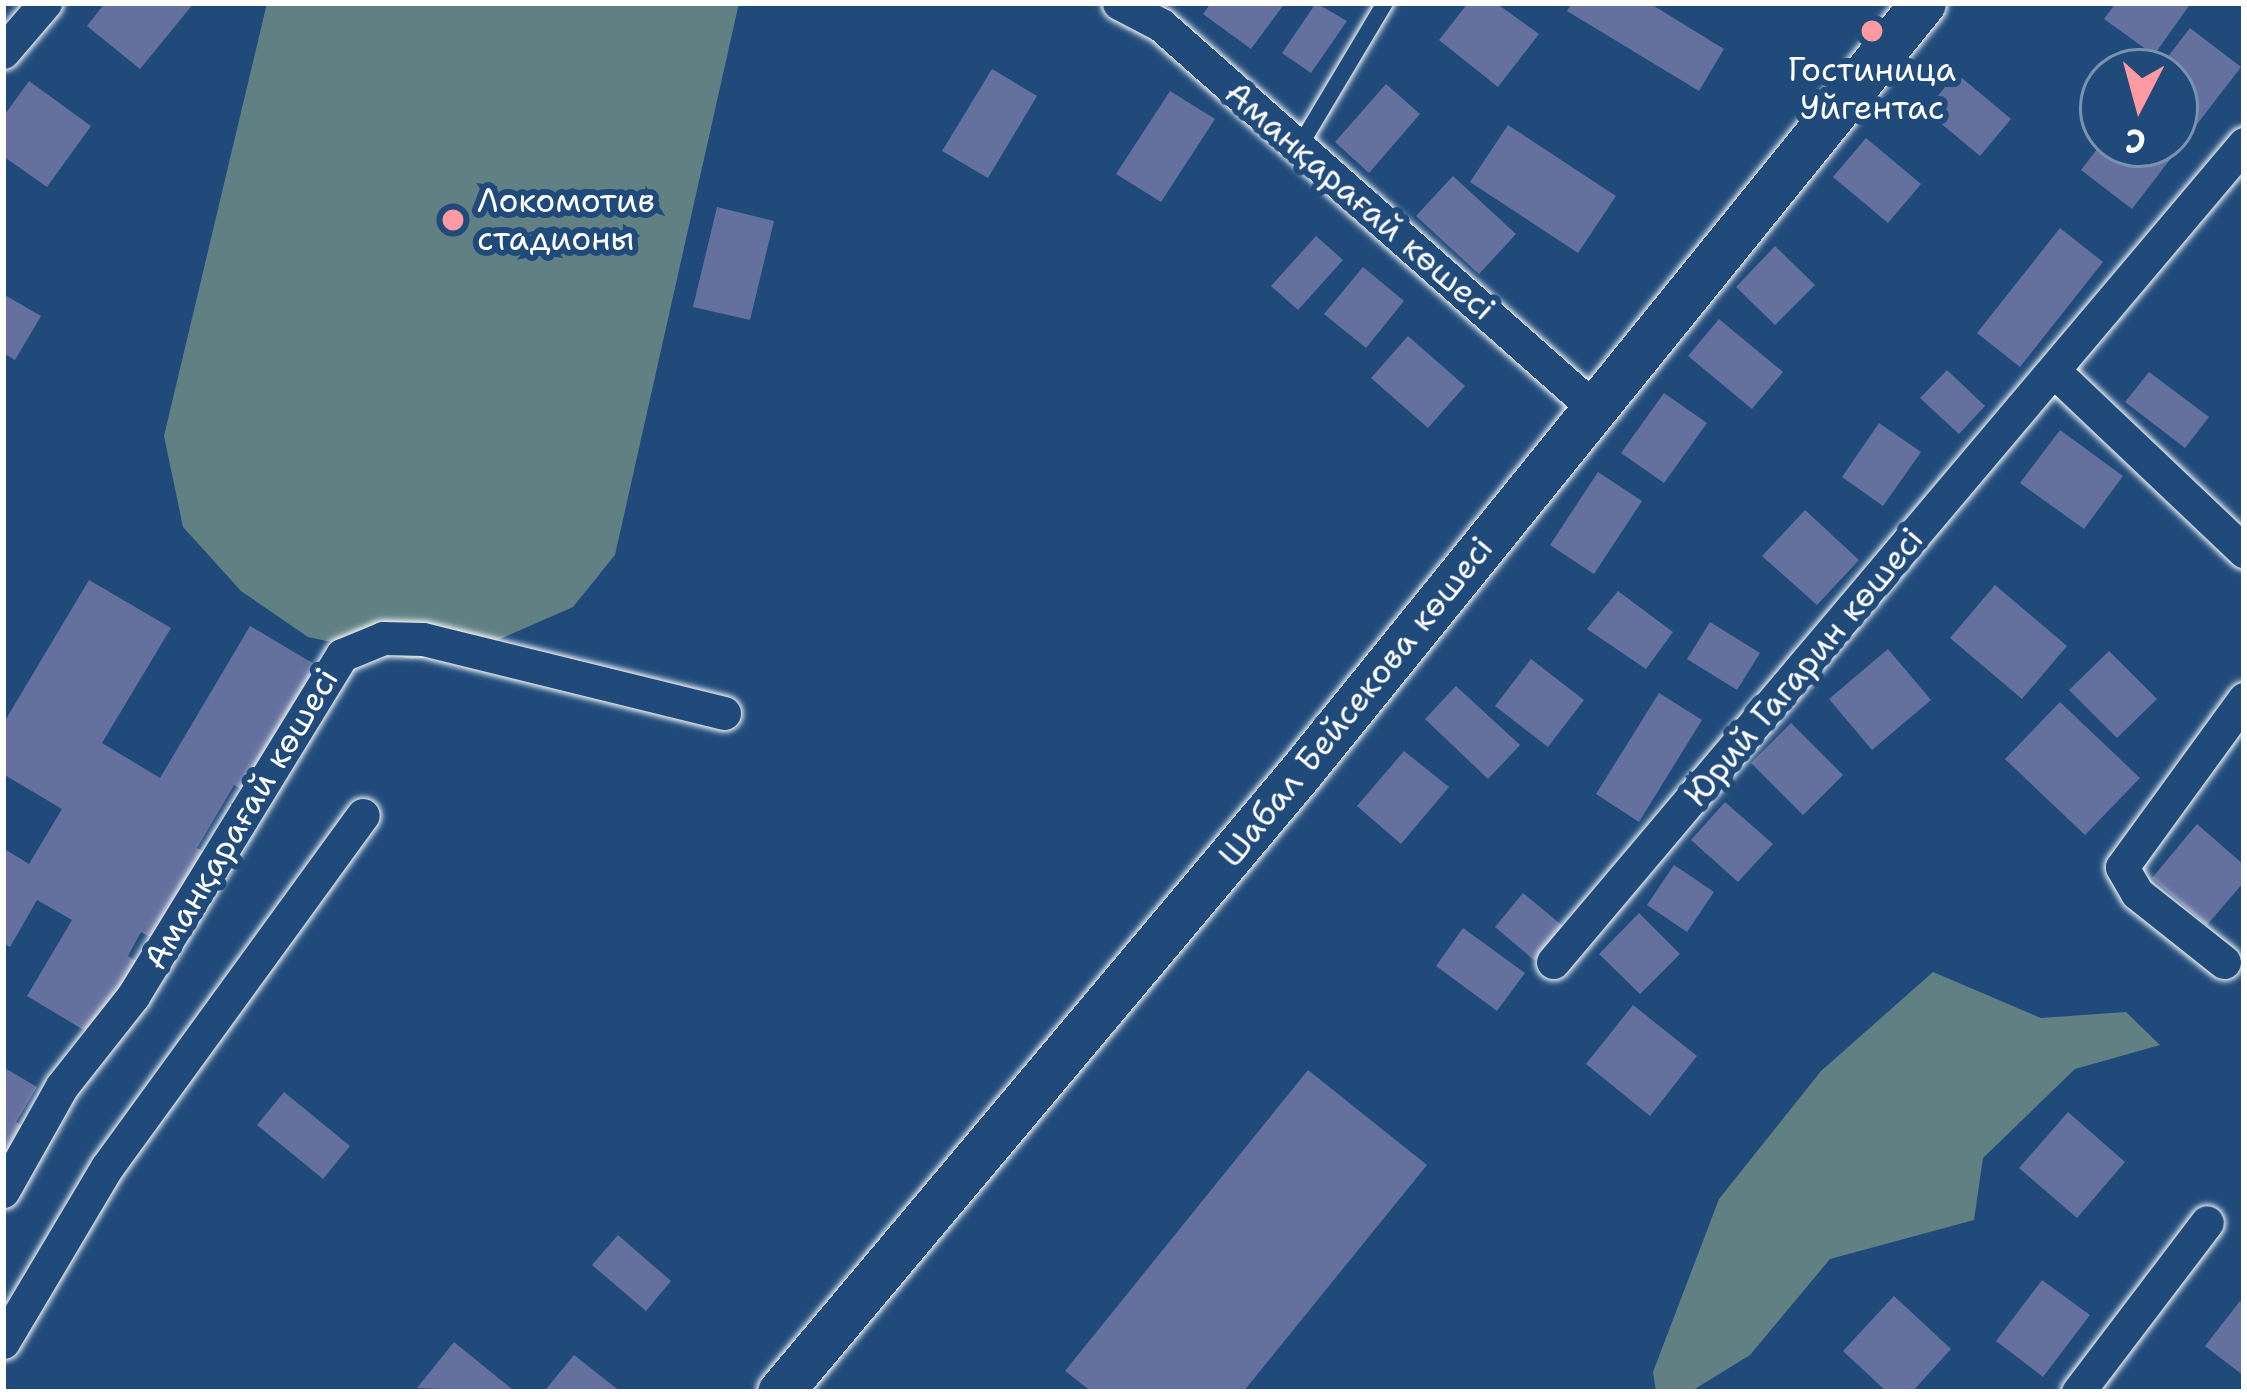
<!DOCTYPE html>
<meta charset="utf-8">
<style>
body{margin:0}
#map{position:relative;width:2247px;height:1395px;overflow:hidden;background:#1f4a7a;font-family:"Shantell Sans",sans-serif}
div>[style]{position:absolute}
.green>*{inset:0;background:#608084}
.building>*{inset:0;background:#64719e}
.roads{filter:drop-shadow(0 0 3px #fff) drop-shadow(0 0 3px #fff)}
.service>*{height:16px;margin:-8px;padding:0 8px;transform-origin:8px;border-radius:8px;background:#1f4a7a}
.minor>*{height:33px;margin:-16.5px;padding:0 16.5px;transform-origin:16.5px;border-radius:16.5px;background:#1f4a7a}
.secondary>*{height:45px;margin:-22.5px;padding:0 22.5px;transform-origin:22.5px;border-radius:22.5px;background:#1f4a7a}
.dots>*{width:33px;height:33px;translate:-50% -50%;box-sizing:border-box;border:6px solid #1f4a7a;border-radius:50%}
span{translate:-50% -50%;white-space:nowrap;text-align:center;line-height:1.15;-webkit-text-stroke:12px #1f4a7a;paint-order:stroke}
.poi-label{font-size:33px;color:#fff}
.left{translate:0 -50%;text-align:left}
.street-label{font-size:33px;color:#fff}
.frame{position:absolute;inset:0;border:6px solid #fff;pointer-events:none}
.north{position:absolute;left:2079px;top:48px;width:120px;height:120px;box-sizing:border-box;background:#1f4a7a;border:3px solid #7992af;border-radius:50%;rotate:186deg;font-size:33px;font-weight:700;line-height:48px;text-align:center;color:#fff}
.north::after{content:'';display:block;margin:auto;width:42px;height:54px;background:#ff9aa2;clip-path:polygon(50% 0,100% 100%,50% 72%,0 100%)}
</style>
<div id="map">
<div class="green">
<i style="clip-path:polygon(267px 3px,739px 3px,615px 555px,573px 607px,464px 655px,411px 659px,308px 637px,241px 591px,183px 527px,164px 436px)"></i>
<i style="clip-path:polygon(1933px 972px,2041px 1018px,2126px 1012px,2160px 1045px,2075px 1069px,1983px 1158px,1974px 1220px,1830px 1259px,1750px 1355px,1690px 1392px,1656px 1392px,1653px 1372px,1719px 1199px,1821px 1071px)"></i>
</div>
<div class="building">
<i style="clip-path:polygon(105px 3px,194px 3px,140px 69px,87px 26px)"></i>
<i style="clip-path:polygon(1211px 3px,1285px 3px,1251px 49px,1203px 14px)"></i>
<i style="clip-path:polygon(1316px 3px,1347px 21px,1311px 73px,1282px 53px)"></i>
<i style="clip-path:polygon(1468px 3px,1496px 3px,1539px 34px,1498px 87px,1439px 40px)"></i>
<i style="clip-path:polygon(1572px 3px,1649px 3px,1724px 49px,1699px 91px,1567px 11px)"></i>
<i style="clip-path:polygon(2116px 3px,2191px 3px,2154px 55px,2104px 19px)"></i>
<i style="clip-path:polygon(2190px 28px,2241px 67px,2132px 209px,2081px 170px,2101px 144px,2175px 144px,2175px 72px,2156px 72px)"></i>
<i style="clip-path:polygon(992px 69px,1037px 96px,988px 178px,942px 151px)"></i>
<i style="clip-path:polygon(1956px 73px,2011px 119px,1980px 156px,1926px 111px)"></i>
<i style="clip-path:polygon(29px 81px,91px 126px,47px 187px,3px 156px,3px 117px)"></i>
<i style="clip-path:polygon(1386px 84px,1420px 114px,1369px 173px,1335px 142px)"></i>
<i style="clip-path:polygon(1170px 91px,1215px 119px,1161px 202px,1116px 174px)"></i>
<i style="clip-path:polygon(1508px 125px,1616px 196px,1578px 253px,1470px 182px)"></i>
<i style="clip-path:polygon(1866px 138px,1921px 184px,1888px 223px,1833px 177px)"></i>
<i style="clip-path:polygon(1453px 176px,1516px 234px,1479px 274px,1416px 216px)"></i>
<i style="clip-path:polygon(717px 207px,774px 221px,750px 320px,693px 307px)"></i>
<i style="clip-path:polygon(2060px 228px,2103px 262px,2020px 367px,1977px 333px)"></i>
<i style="clip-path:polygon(1316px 236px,1343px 260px,1298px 310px,1271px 286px)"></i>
<i style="clip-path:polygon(1775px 246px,1815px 285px,1775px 325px,1736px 287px)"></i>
<i style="clip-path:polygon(1363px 267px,1404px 301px,1366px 348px,1324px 314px)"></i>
<i style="clip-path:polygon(3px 294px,41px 316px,15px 360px,3px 353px)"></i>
<i style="clip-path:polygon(1719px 319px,1783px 372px,1752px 409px,1688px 356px)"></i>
<i style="clip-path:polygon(1408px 336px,1465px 386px,1428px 428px,1371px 378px)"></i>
<i style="clip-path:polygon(1947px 370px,1985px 406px,1959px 434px,1920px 398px)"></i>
<i style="clip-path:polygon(2149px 372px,2209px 417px,2185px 448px,2125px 402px)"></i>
<i style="clip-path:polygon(1664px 393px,1707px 423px,1664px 483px,1621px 453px)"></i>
<i style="clip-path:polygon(1879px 423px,1921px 452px,1883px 506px,1842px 477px)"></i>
<i style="clip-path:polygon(2060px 430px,2123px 476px,2084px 529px,2020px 483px)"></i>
<i style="clip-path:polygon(1598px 472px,1642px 501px,1594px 574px,1550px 545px)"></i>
<i style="clip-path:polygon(1805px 510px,1859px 560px,1817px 605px,1762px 556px)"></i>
<i style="clip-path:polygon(89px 580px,171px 628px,102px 743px,160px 778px,250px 626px,321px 668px,247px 793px,234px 785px,197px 848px,228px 865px,176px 952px,141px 932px,128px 956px,156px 973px,112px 1047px,27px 996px,72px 920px,37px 900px,10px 947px,3px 943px,3px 848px,29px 864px,62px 809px,3px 774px,3px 724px)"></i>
<i style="clip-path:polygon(1995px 585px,2067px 646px,2022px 699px,1950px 638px)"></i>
<i style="clip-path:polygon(1618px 591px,1673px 632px,1646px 669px,1587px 629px)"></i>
<i style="clip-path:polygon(1710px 622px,1760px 653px,1737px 690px,1687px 659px)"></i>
<i style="clip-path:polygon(1888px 649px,1931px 700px,1872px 750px,1829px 699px)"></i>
<i style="clip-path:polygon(2109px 651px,2157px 699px,2117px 738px,2069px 690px)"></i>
<i style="clip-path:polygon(1531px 659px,1584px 700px,1548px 747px,1495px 706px)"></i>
<i style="clip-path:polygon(1456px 686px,1520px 745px,1488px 779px,1425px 719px)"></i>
<i style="clip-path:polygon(1659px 693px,1702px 720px,1639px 822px,1596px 794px)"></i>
<i style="clip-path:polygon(2060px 702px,2140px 778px,2085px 835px,2005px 759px)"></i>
<i style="clip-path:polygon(1791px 723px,1843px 775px,1803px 815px,1751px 763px)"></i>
<i style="clip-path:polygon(1404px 751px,1449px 787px,1401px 844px,1357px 806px)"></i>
<i style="clip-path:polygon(1725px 802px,1773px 844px,1738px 882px,1691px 840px)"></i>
<i style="clip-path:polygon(2197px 824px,2244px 865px,2244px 882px,2207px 925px,2152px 878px)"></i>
<i style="clip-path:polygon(1674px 865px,1714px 892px,1687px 932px,1647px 905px)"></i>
<i style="clip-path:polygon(1523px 893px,1564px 927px,1535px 961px,1495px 927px)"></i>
<i style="clip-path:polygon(1639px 913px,1680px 954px,1640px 994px,1599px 954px)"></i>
<i style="clip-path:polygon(1463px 928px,1525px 973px,1497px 1011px,1436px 966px)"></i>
<i style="clip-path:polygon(1633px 1005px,1697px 1056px,1650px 1116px,1586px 1064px)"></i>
<i style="clip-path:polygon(3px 1067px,37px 1087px,16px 1122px,38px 1135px,3px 1193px)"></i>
<i style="clip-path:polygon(1308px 1070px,1427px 1165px,1243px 1392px,1092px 1392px,1065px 1371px)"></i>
<i style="clip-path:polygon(284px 1092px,350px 1146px,323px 1179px,257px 1125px)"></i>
<i style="clip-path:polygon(2068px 1112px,2125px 1162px,2077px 1218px,2019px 1168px)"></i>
<i style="clip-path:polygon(618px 1235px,671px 1281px,646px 1311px,592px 1265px)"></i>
<i style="clip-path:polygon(2042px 1280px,2090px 1315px,2043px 1377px,1996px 1341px)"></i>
<i style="clip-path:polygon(1894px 1296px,1951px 1349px,1912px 1392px,1887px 1392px,1843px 1351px)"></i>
<i style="clip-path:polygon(2240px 1301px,2244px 1304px,2244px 1376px,2205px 1346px)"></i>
<i style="clip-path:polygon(454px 1342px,512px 1389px,510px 1392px,417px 1388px)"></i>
<i style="clip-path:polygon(574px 1355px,621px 1392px,546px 1389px)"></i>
</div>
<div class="roads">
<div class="service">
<i style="left:1299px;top:147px;width:168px;rotate:-59.2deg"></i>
</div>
<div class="minor">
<i style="left:1119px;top:3px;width:47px;rotate:27.6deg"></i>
<i style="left:1161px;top:25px;width:579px;rotate:41.5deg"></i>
<i style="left:3px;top:52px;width:65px;rotate:-49.4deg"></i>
<i style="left:2054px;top:371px;width:262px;rotate:43.5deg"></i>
<i style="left:1553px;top:962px;width:1071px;rotate:-49.81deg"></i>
<i style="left:2224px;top:962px;width:111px;rotate:-141.6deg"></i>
<i style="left:2137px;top:893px;width:30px;rotate:-120deg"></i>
<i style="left:2122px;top:867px;width:208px;rotate:-54deg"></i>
<i style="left:3px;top:1191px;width:120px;rotate:-60.7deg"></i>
<i style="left:62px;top:1086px;width:115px;rotate:-51.7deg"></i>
<i style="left:133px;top:996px;width:400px;rotate:-58.5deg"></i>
<i style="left:342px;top:655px;width:44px;rotate:-22.5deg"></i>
<i style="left:383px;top:638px;width:40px;rotate:1.4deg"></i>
<i style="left:423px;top:639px;width:310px;rotate:13.8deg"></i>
<i style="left:3px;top:1342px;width:204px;rotate:-59.3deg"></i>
<i style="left:107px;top:1167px;width:435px;rotate:-54deg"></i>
<i style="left:2078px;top:1392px;width:213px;rotate:-52.8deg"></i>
</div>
<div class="secondary">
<i style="left:780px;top:1392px;width:807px;rotate:-49.98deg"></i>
<i style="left:1299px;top:774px;width:992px;rotate:-51.02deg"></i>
</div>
</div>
<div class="dots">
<i style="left:1872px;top:31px;background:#ff9aa2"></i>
<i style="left:453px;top:220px;background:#ff9aa2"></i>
</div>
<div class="poi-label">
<span style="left:1872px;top:89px">Гостиница<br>Уйгентас</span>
<span class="left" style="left:477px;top:220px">Локомотив<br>стадионы</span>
</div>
<div class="street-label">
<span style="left:1360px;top:201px;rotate:41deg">Аманқарағай көшесі</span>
<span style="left:1804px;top:667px;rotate:-50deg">Юрий Гагарин көшесі</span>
<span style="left:1356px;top:702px;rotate:-51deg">Шабал Бейсекова көшесі</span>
<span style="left:241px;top:819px;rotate:-59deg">Аманқарағай көшесі</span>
</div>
<div class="frame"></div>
<div class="north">С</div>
</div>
